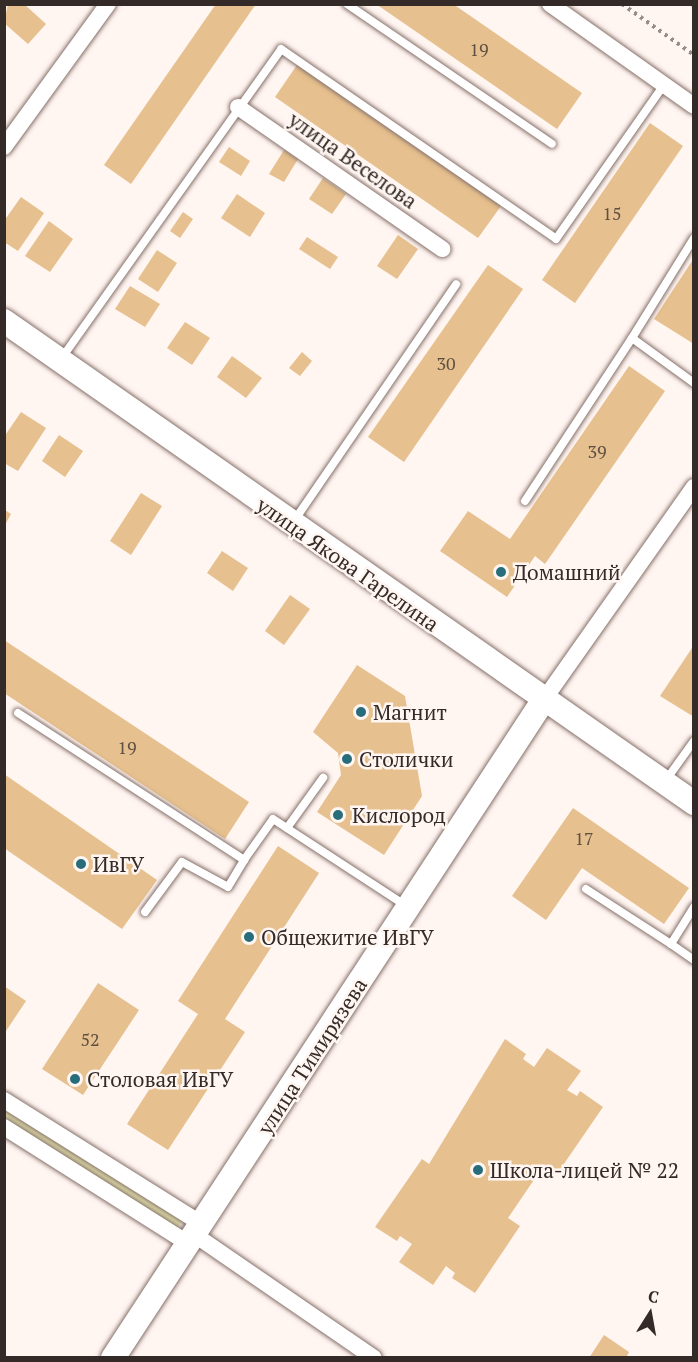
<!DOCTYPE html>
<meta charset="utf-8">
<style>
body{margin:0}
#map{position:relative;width:698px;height:1362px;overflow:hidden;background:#fff5f1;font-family:"PT Serif",serif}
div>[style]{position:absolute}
.green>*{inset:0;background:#e6e7ae}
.building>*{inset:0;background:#e6c08e}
.path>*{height:4px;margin-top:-2px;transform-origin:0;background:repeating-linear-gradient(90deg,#968c89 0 3px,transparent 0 7.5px)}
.roads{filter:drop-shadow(0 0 2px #867069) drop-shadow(0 0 2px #867069)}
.lane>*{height:8px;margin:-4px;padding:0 4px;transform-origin:4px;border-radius:4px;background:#fff}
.street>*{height:16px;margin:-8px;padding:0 8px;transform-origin:8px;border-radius:8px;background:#fff}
.secondary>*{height:24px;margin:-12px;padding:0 12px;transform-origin:12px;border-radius:12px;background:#fff}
.dots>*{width:16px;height:16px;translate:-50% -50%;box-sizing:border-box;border:3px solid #fff5f1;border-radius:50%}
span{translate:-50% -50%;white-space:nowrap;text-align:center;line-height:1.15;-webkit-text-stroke:5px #fff5f1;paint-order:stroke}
.number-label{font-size:18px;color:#605042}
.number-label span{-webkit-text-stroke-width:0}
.street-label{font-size:21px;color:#342b28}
.poi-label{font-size:21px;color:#342b28}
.left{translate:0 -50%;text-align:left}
.frame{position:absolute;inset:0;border:6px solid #342b28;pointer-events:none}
.north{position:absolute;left:620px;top:1284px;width:60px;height:60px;-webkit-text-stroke:4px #fff5f1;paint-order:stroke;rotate:11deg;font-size:16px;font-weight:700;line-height:24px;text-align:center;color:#342b28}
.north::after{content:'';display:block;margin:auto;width:21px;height:27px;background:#342b28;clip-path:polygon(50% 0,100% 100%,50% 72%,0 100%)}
</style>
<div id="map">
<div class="green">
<i style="clip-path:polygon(4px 1107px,183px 1219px,176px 1230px,5px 1120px)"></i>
</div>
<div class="building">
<i style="clip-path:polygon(8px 4px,24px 4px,46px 24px,28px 44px,4px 23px)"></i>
<i style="clip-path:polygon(216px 4px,256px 4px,131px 184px,104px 165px)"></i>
<i style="clip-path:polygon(376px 4px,453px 4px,582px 93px,557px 129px)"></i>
<i style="clip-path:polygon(297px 65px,501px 206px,478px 238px,275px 97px)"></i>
<i style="clip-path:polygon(650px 123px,683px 146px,575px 303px,542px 280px)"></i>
<i style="clip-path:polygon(229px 147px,250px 161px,241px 176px,219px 162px)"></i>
<i style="clip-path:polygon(284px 150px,298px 159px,284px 182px,269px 174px)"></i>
<i style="clip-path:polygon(323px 178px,346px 194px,332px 214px,309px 199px)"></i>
<i style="clip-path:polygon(237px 194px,265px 213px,250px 237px,221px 218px)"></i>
<i style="clip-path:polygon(21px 197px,44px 213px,18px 251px,4px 242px,4px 221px)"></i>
<i style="clip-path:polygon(183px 212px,193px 219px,180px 238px,170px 231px)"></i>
<i style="clip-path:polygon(49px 221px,73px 239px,50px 272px,25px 256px)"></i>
<i style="clip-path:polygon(398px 235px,418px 249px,397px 279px,377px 266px)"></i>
<i style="clip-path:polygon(307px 237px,338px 257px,330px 269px,299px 249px)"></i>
<i style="clip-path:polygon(157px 250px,177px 263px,158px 292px,138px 279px)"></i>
<i style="clip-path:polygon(694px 258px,694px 344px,654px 319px)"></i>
<i style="clip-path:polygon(488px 265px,523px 289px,404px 462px,368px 437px)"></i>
<i style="clip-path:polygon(130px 286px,160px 304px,145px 327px,115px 309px)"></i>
<i style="clip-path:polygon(185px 322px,210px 338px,192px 365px,167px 348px)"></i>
<i style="clip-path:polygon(302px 352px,312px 361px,300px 376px,289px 368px)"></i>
<i style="clip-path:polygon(232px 356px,262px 378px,246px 398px,217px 377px)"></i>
<i style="clip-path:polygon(629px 366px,665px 391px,545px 564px,535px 556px,507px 597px,440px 551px,468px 511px,510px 539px)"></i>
<i style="clip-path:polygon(21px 412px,46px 428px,18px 471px,4px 463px,4px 437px)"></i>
<i style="clip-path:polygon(59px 435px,83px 451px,65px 477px,42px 461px)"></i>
<i style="clip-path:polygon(141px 493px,162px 506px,131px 555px,110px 541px)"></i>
<i style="clip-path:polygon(5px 510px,11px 514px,5px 525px)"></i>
<i style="clip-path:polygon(222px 551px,248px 568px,233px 591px,207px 573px)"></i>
<i style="clip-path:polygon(290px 595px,310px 609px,284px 645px,265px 631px)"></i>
<i style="clip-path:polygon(4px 640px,249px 802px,225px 839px,4px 693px)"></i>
<i style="clip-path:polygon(694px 645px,694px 717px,660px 696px)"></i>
<i style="clip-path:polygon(357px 665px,405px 696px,422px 796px,384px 855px,317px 812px,341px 775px,338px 753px,313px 732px)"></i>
<i style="clip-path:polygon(4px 774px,157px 880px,122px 929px,4px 848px)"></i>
<i style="clip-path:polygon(573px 808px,689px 888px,664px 924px,582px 868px,546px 920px,512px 896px)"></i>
<i style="clip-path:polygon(278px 846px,319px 873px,225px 1019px,245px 1032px,168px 1150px,127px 1124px,198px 1014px,178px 1001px)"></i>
<i style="clip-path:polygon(98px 983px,139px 1010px,83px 1095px,42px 1069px)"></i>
<i style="clip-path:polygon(4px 986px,26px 1001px,4px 1034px)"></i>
<i style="clip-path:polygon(505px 1039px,526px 1054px,523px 1059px,534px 1067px,547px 1048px,581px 1071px,567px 1090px,577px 1096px,580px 1091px,603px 1107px,557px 1174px,544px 1165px,508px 1218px,520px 1226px,475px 1293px,452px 1278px,455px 1273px,446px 1266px,433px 1285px,399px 1262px,412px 1244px,400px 1236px,397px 1241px,375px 1227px,422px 1159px,429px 1164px)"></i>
<i style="clip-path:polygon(604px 1335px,629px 1352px,626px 1358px,589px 1358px)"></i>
</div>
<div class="path">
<i style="left:622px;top:4px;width:88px;rotate:35.3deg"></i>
<i style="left:692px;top:4px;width:3px;rotate:45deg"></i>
</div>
<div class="roads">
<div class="lane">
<i style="left:347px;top:4px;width:248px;rotate:34.3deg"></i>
<i style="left:694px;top:238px;width:118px;rotate:121.8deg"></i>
<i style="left:632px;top:338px;width:77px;rotate:36deg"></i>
<i style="left:61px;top:359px;width:380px;rotate:-54.6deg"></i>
<i style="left:281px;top:49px;width:334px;rotate:34.6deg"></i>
<i style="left:556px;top:239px;width:188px;rotate:-55deg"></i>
<i style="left:525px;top:501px;width:195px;rotate:-56.7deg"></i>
<i style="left:294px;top:521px;width:287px;rotate:-55.6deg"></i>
<i style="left:18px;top:713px;width:270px;rotate:33deg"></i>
<i style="left:244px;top:860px;width:50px;rotate:-54.7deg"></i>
<i style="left:273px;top:819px;width:158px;rotate:33.1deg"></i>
<i style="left:666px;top:780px;width:48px;rotate:-54.3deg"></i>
<i style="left:287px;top:828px;width:62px;rotate:-54.2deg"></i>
<i style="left:586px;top:889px;width:101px;rotate:32.9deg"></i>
<i style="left:671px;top:944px;width:44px;rotate:-58.1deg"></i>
<i style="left:145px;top:912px;width:62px;rotate:-53.5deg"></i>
<i style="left:182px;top:862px;width:52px;rotate:28.5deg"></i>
<i style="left:228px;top:887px;width:31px;rotate:-59deg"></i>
<i style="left:671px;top:944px;width:28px;rotate:35deg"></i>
</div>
<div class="street">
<i style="left:550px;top:4px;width:176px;rotate:35.3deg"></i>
<i style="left:238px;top:107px;width:249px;rotate:34.8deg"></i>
<i style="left:4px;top:147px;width:177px;rotate:-54deg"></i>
<i style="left:543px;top:701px;width:262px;rotate:-54.8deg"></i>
<i style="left:4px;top:1100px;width:234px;rotate:32.1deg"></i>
<i style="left:4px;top:1127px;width:219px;rotate:32.3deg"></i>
<i style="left:195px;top:1235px;width:217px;rotate:34.5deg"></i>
</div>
<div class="secondary">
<i style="left:4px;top:321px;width:842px;rotate:34.94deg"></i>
<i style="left:113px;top:1358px;width:785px;rotate:-56.8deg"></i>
</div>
</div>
<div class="dots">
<i style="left:501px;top:572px;background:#276d7b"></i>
<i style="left:361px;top:712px;background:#276d7b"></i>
<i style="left:347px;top:759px;background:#276d7b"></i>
<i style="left:338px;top:815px;background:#276d7b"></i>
<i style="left:81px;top:864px;background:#276d7b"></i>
<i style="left:249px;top:937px;background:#276d7b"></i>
<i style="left:75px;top:1079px;background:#276d7b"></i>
<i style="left:478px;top:1170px;background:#276d7b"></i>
</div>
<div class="number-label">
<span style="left:479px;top:49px">19</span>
<span style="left:612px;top:213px">15</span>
<span style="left:446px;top:363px">30</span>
<span style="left:597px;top:451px">39</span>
<span style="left:127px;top:747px">19</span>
<span style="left:584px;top:838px">17</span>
<span style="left:90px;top:1039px">52</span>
</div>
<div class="street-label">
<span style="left:353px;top:160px;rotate:35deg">улица Веселова</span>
<span style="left:348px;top:564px;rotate:35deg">улица Якова Гарелина</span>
<span style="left:312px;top:1056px;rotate:-57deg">улица Тимирязева</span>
</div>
<div class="poi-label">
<span class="left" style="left:513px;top:572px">Домашний</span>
<span class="left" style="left:373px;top:712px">Магнит</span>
<span class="left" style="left:359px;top:759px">Столички</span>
<span class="left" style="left:352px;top:815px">Кислород</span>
<span class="left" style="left:93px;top:864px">ИвГУ</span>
<span class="left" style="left:261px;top:937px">Общежитие ИвГУ</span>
<span class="left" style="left:87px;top:1079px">Столовая ИвГУ</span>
<span class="left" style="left:490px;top:1170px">Школа-лицей № 22</span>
</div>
<div class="frame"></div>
<div class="north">С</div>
</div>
